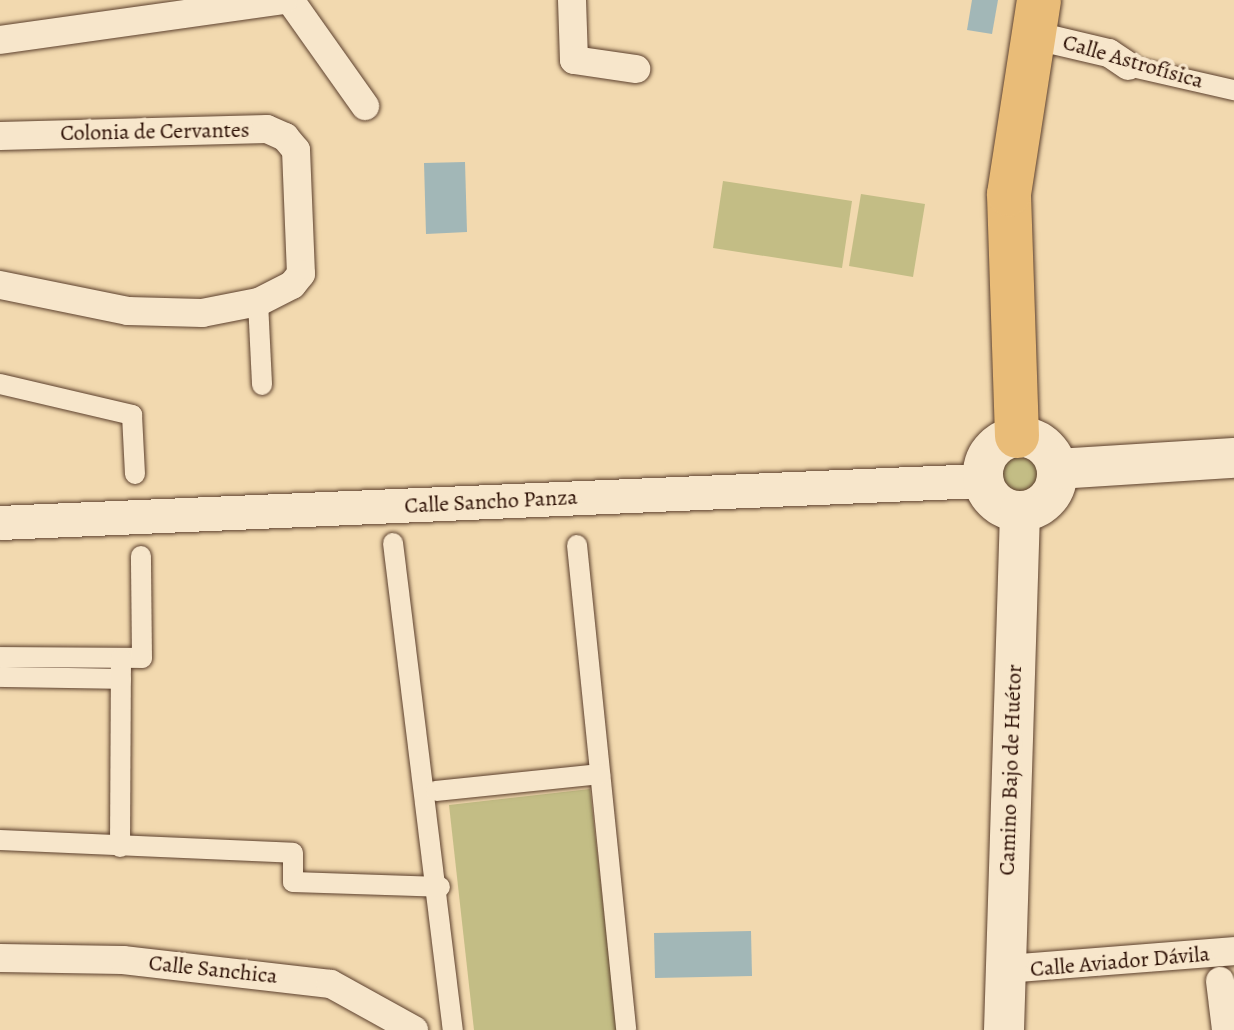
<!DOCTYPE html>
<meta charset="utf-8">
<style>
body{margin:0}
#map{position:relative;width:1234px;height:1030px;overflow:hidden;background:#f2d9af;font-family:Alegreya,serif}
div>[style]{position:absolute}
.green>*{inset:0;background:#c3bd85}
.round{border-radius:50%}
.water>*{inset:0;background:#a2b7b7}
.roads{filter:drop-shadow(0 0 2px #5c402d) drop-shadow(0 0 2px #5c402d)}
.pedestrian>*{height:20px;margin:-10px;padding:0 10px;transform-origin:10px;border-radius:10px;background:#f7e6cb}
.minor>*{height:28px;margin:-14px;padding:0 14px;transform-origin:14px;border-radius:14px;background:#f7e6cb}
.tertiary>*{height:34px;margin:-17px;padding:0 17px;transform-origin:17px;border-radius:17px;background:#f7e6cb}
.secondary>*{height:40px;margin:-20px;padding:0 20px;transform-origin:20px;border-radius:20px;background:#f7e6cb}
.secondary>.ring{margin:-20px;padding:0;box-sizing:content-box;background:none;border:40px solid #f7e6cb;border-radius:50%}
.primary>*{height:44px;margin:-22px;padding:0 22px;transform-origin:22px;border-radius:22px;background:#e9bc78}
span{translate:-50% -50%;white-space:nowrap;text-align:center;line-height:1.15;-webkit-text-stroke:8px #f7e6cb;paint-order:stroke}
.street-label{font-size:22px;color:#2a0d02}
</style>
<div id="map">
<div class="green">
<i style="clip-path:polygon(723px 181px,852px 201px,842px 268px,713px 248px)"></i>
<i style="clip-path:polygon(861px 194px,925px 204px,913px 277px,849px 266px)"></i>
<i class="round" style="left:998px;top:452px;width:42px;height:42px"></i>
<i style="clip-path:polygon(590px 789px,617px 1030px,474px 1030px,449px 805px)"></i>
</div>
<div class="water">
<i style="clip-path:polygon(972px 0,998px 0,992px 34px,967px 30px)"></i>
<i style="clip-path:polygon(465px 162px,467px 232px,426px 234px,424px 163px)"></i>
<i style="clip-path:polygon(751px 931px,752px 976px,655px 978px,654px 933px)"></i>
</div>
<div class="roads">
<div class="pedestrian">
<i style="left:1128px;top:66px;width:109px;rotate:12.8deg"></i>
<i style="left:258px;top:302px;width:83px;rotate:87.2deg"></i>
<i style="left:0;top:384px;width:136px;rotate:13.2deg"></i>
<i style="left:132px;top:415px;width:59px;rotate:87.1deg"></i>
<i style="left:393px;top:543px;width:491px;rotate:83deg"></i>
<i style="left:577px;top:545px;width:487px;rotate:84.2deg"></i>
<i style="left:0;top:657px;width:142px;rotate:0.4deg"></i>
<i style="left:142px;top:658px;width:102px;rotate:-90.6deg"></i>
<i style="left:0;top:677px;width:121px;rotate:0.9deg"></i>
<i style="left:436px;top:791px;width:165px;rotate:-5.9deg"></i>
<i style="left:0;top:840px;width:293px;rotate:2.5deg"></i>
<i style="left:293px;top:853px;width:29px;rotate:90deg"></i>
<i style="left:293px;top:882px;width:147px;rotate:1.9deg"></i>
<i style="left:120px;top:847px;width:188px;rotate:-89.7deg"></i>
</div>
<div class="minor">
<i style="left:290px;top:0;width:130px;rotate:54.7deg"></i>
<i style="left:572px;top:0;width:60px;rotate:88.1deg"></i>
<i style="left:574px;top:60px;width:63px;rotate:8.3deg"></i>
<i style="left:1032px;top:35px;width:79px;rotate:13.2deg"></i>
<i style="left:1109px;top:53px;width:23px;rotate:34deg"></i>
<i style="left:0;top:40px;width:286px;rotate:-8deg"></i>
<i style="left:0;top:136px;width:267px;rotate:-1.5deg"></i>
<i style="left:267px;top:129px;width:20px;rotate:24deg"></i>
<i style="left:285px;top:137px;width:17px;rotate:50deg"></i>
<i style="left:296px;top:150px;width:124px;rotate:87.7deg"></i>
<i style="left:301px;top:274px;width:14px;rotate:129deg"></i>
<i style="left:292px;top:285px;width:38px;rotate:153deg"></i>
<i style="left:258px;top:302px;width:57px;rotate:168.9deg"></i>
<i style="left:202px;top:313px;width:74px;rotate:-178.5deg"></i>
<i style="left:128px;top:311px;width:131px;rotate:-168.5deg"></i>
<i style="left:0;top:958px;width:123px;rotate:0.9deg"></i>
<i style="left:123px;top:960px;width:209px;rotate:6.6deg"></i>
<i style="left:331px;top:984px;width:95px;rotate:29deg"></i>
<i style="left:1006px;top:969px;width:229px;rotate:-4.5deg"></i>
<i style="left:1220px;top:981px;width:49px;rotate:83deg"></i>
</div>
<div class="tertiary">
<i style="left:0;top:523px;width:984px;rotate:-2.45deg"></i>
</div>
<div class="secondary">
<i class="ring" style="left:983px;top:437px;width:34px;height:34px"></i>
<i style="left:1057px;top:469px;width:177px;rotate:-3.6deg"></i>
<i style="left:1004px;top:1030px;width:519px;rotate:-88.23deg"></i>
</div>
<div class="primary">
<i style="left:1017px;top:436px;width:242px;rotate:-91.9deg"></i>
<i style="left:1009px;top:194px;width:196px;rotate:-81.2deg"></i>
</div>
</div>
<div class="street-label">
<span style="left:1133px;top:62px;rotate:16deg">Calle Astrofísica</span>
<span style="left:155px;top:132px;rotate:-1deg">Colonia de Cervantes</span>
<span style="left:491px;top:502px;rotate:-3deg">Calle Sancho Panza</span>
<span style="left:1011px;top:770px;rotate:-88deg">Camino Bajo de Huétor</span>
<span style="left:1120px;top:962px;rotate:-5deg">Calle Aviador Dávila</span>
<span style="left:213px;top:970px;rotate:6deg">Calle Sanchica</span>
</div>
</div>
